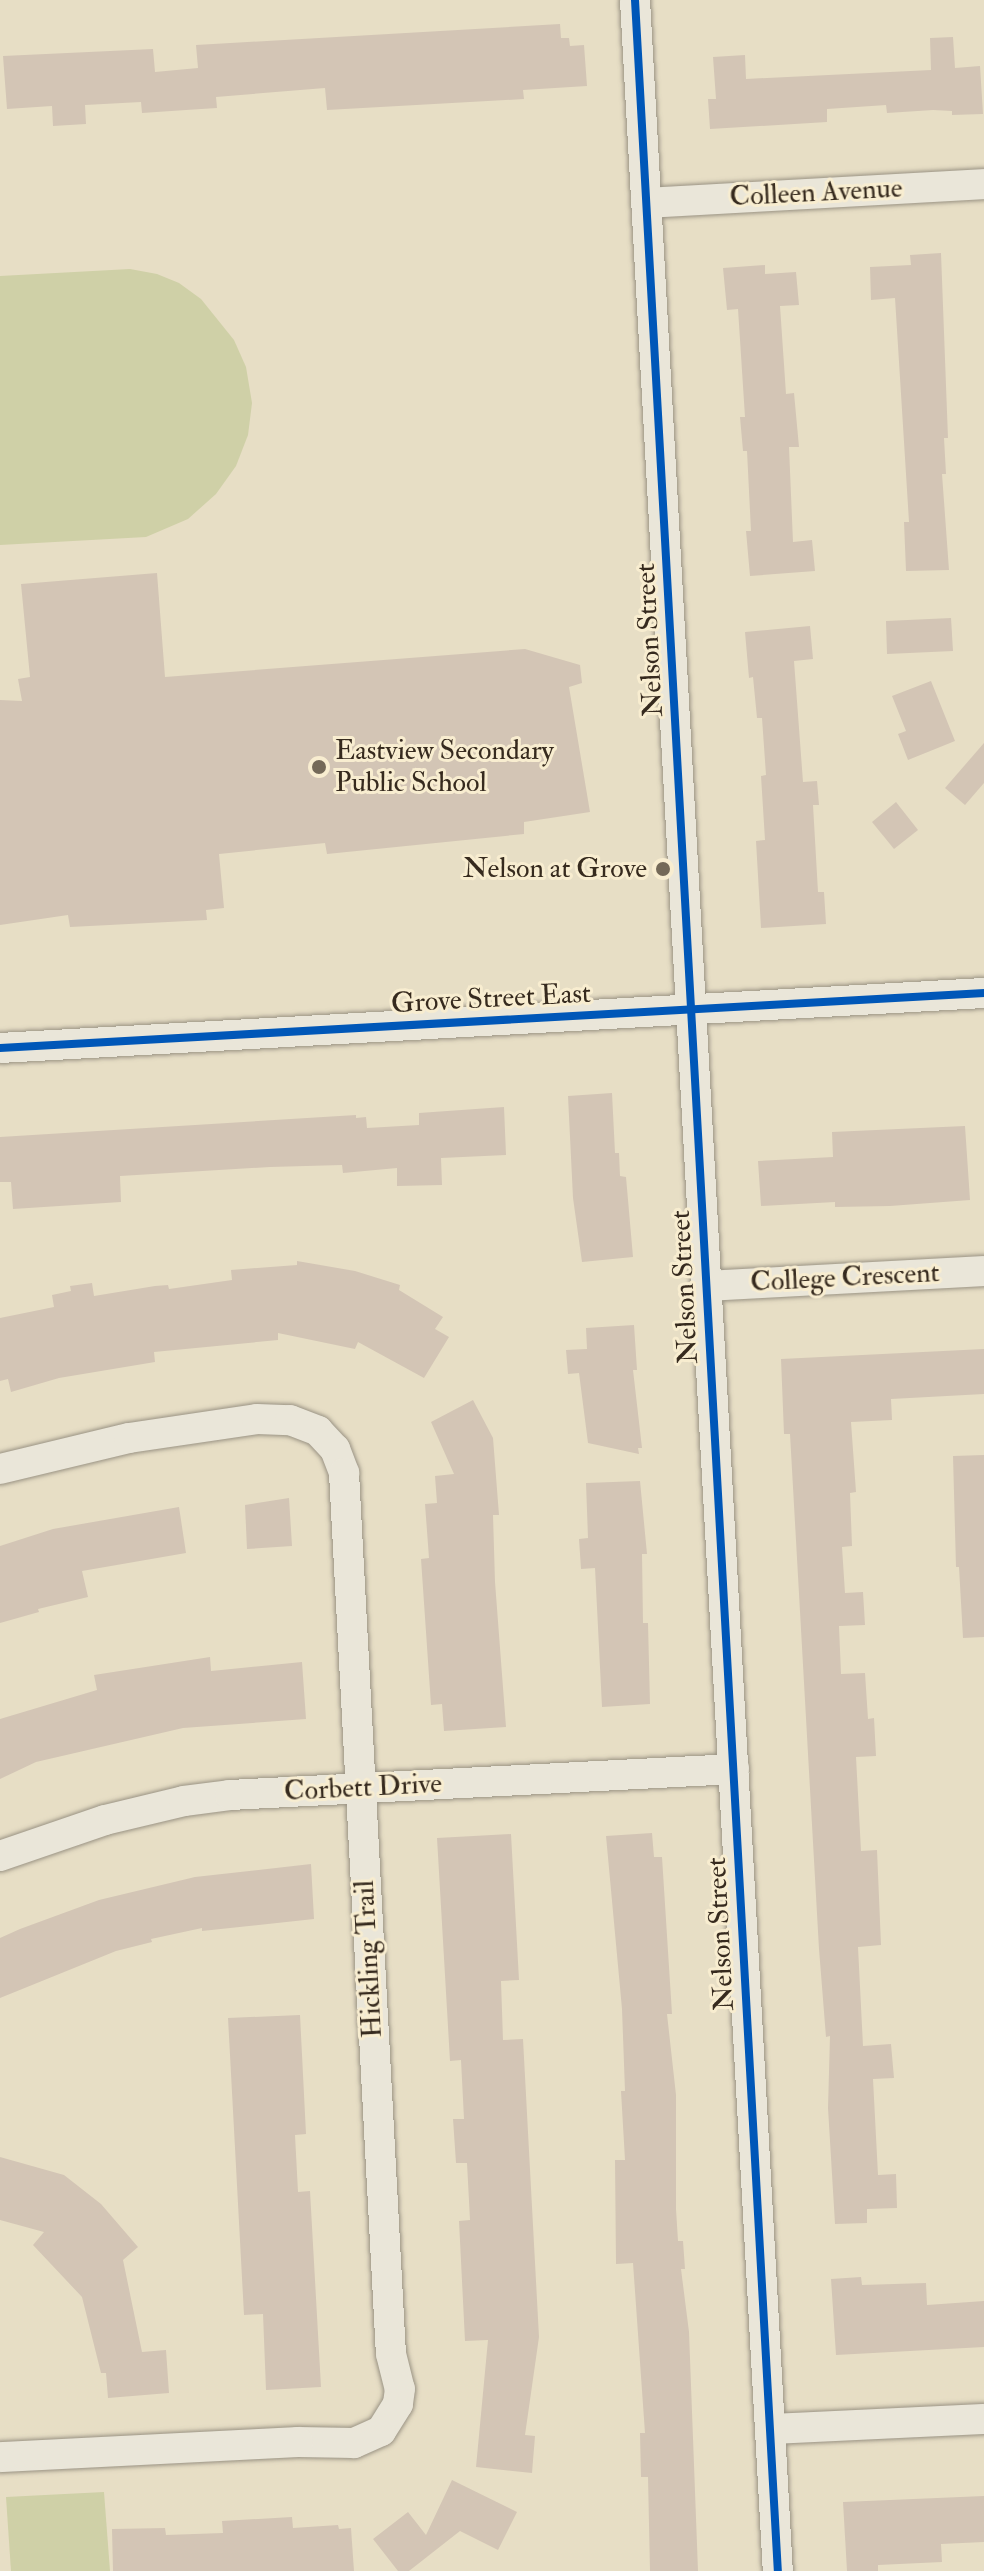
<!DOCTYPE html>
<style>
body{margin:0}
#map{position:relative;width:984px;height:2571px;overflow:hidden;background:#e7dec5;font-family:"IM FELL Double Pica",serif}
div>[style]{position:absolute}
.green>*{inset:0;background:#cfd0a7}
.building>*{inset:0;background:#d3c5b5}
.roads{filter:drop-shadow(0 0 2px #9a9384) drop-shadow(0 0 2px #9a9384)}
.minor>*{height:30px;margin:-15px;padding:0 15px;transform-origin:15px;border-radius:15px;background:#eae6d9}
.cycleway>*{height:8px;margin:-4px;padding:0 4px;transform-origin:4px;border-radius:4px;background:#0057b8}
.dots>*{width:22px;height:22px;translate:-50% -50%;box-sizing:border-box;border:4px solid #f8edd0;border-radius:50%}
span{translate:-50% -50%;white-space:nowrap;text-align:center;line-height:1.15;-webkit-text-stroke:6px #f8edd0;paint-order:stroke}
.street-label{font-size:28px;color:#362a1e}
.poi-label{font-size:28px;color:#362a1e}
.left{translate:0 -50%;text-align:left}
.right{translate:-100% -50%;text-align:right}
</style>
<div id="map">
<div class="green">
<i style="clip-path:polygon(130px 269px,157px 274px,179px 283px,201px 299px,234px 340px,246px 367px,252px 403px,248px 435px,236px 466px,216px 494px,188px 519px,146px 537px,0 545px,0 276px)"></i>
<i style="clip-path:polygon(104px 2492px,110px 2571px,11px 2571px,6px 2497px)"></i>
</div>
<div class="building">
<i style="clip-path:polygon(560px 24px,561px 38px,569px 38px,570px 46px,584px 45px,587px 86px,523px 90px,524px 99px,327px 110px,325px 88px,216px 97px,217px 108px,186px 110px,142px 113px,141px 102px,85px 105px,86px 124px,53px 126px,52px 106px,7px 109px,3px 56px,153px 49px,155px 72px,198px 68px,196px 45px)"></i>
<i style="clip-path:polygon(953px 37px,955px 68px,980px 66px,983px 114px,952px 115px,952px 111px,933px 110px,887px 113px,886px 105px,827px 109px,827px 122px,710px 129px,708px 99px,716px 99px,713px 57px,745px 55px,746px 79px,931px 70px,930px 38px)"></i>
<i style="clip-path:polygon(941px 253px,948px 438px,944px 438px,946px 474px,942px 474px,949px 570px,906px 571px,904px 522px,909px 522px,895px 298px,871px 300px,870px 267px,911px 265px,910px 255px)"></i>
<i style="clip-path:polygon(765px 265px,765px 274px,796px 272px,799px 305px,780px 306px,786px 394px,794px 393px,799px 447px,789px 447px,793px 542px,812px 540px,815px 571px,750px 576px,746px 531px,751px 531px,747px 451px,743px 451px,740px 417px,745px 417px,738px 309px,727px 310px,723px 268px)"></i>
<i style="clip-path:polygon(157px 573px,165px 677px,525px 649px,580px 665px,582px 683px,569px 687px,590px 812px,524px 822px,524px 834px,327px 854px,325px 843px,219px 854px,224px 908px,206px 910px,207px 920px,70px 927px,68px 915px,0 925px,0 700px,22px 701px,18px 679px,30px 677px,21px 584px)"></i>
<i style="clip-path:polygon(951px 618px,953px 651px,887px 654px,886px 621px)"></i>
<i style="clip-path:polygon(810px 626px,813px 659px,794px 661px,803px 782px,817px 781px,819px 805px,813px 805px,818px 892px,824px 892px,826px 924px,761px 928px,756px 841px,765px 840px,761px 776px,766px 775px,762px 718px,757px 718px,753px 677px,749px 678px,745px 632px)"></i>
<i style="clip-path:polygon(931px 681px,955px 741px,908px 760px,898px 734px,906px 731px,892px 696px)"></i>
<i style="clip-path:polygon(984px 743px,984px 783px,965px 805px,945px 788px)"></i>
<i style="clip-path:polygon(896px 802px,918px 830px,894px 849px,872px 822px)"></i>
<i style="clip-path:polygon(612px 1093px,615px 1153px,619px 1153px,620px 1176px,626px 1177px,633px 1257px,582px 1262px,573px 1198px,568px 1096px)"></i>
<i style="clip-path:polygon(504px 1107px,506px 1155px,441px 1158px,442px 1185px,397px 1186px,397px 1168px,343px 1173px,342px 1165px,270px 1167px,120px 1176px,121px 1202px,13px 1209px,11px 1182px,0 1182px,0 1137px,356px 1115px,356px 1118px,366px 1117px,367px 1128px,419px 1125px,419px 1113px)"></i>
<i style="clip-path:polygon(965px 1126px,970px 1200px,890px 1206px,835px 1207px,835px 1202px,761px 1206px,758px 1161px,833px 1157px,832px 1132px)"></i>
<i style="clip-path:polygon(297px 1261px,355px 1271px,400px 1285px,399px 1290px,443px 1317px,435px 1329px,449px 1337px,424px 1378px,358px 1342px,355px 1349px,278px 1333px,278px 1340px,154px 1352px,155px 1362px,59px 1378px,11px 1392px,8px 1379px,0 1381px,0 1318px,54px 1307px,52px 1295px,71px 1291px,70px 1286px,92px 1283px,94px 1296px,155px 1286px,168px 1285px,169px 1289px,232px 1280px,231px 1270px,297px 1265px)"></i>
<i style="clip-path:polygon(634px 1325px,637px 1370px,633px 1370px,642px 1448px,638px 1448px,639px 1454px,588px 1443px,579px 1373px,568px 1374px,566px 1350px,587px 1349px,586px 1328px)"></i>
<i style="clip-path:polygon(984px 1349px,984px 1394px,891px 1399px,892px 1420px,851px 1422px,856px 1492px,850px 1493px,852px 1546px,842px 1547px,845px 1593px,863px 1592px,865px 1625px,839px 1626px,841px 1674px,865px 1673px,868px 1719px,874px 1718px,876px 1756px,856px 1757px,861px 1851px,877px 1850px,881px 1945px,858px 1947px,863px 2046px,891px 2044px,894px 2078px,873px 2079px,878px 2175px,896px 2174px,897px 2208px,867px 2209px,867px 2223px,835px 2224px,828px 2108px,830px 2036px,826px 2037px,819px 1949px,790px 1434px,784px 1434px,781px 1359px)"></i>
<i style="clip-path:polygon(473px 1400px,493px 1438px,499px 1515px,493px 1515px,495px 1582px,506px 1727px,444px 1731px,442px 1704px,431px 1705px,421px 1559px,429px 1558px,425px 1504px,437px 1503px,435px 1476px,454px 1474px,431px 1422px)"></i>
<i style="clip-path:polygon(984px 1455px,984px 1637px,963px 1638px,959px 1567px,956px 1567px,953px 1456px)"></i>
<i style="clip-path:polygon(640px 1481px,647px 1554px,642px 1554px,643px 1623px,648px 1623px,650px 1704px,602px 1707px,595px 1568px,581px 1569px,579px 1539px,588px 1538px,586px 1483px)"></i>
<i style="clip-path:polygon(289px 1498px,292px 1546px,247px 1549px,245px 1505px)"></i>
<i style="clip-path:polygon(179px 1507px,186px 1553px,82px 1571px,88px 1597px,38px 1609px,39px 1612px,0 1623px,0 1546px,53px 1529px)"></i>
<i style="clip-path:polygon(210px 1657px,211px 1671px,302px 1662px,306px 1719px,183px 1728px,36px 1762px,0 1779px,0 1719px,97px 1690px,94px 1675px)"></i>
<i style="clip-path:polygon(652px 1833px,654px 1857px,662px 1857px,672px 2014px,667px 2014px,676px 2095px,676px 2209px,678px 2241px,683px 2241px,685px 2269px,681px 2269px,689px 2332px,698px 2571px,650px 2571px,648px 2477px,641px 2477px,640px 2433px,645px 2433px,633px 2263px,616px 2264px,615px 2160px,625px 2160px,621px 2091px,625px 2091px,622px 2009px,606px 1836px)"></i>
<i style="clip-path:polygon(511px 1834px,519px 1980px,501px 1981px,503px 2040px,523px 2039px,539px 2337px,525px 2435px,535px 2436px,532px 2473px,476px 2467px,488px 2340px,465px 2341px,459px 2221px,470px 2220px,467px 2163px,456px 2163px,453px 2119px,464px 2119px,461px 2060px,450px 2061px,437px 1838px)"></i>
<i style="clip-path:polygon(311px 1864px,314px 1919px,202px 1931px,202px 1928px,151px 1939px,152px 1942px,116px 1951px,0 1998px,0 1938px,20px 1929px,99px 1900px,195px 1877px)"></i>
<i style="clip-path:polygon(300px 2015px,306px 2134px,295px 2135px,298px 2192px,310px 2191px,321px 2387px,266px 2390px,263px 2314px,244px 2315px,228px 2018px)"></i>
<i style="clip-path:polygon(0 2157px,64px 2175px,101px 2204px,138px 2247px,123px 2260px,142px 2352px,166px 2350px,169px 2393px,108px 2398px,106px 2373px,101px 2373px,82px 2297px,33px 2245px,44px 2232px,0 2220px)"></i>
<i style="clip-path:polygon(861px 2277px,862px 2285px,926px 2283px,927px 2305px,984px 2301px,984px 2347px,836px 2355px,831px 2279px)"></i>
<i style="clip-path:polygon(452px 2480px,517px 2512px,498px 2550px,460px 2531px,409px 2571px,398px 2571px,373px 2539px,408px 2512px,426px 2535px)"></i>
<i style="clip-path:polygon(984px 2496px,984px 2542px,941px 2544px,942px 2562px,878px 2565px,878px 2571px,847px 2571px,843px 2502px)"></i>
<i style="clip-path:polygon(292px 2517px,293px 2528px,338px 2525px,339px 2529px,351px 2528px,354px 2571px,113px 2571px,112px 2529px,165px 2528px,166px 2535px,223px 2533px,222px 2521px)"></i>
</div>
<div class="roads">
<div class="minor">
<i style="left:635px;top:0;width:2575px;rotate:86.82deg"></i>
<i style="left:647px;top:203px;width:338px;rotate:-3.2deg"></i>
<i style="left:0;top:1048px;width:986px;rotate:-3.2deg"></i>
<i style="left:707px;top:1286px;width:277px;rotate:-3.1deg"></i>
<i style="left:0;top:1469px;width:133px;rotate:-13.5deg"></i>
<i style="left:129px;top:1438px;width:129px;rotate:-8.4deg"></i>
<i style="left:257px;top:1419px;width:33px;rotate:2deg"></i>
<i style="left:290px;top:1420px;width:30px;rotate:21deg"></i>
<i style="left:318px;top:1431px;width:25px;rotate:47deg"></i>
<i style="left:335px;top:1449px;width:26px;rotate:69deg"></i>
<i style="left:344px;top:1473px;width:882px;rotate:86.95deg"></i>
<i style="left:391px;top:2354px;width:36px;rotate:76deg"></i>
<i style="left:400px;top:2389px;width:15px;rotate:98deg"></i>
<i style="left:398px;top:2404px;width:32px;rotate:122deg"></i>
<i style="left:381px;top:2431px;width:30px;rotate:156deg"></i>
<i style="left:354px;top:2443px;width:56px;rotate:-179deg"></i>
<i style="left:298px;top:2442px;width:298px;rotate:177.1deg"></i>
<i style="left:0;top:1856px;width:111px;rotate:-18.9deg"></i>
<i style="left:105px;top:1820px;width:81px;rotate:-13.5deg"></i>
<i style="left:184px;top:1801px;width:46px;rotate:-7.4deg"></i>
<i style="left:230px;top:1795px;width:505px;rotate:-2.95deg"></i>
<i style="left:771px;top:2429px;width:213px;rotate:-2.7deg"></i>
</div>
</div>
<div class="cycleway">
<i style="left:635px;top:0;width:2575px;rotate:86.82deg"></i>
<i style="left:0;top:1048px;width:986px;rotate:-3.2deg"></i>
</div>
<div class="dots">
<i style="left:319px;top:767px;background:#746958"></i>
<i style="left:663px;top:869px;background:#746958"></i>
</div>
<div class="street-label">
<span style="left:816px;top:193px;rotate:-3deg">Colleen Avenue</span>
<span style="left:650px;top:640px;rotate:-93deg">Nelson Street</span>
<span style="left:491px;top:999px;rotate:-3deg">Grove Street East</span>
<span style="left:845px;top:1278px;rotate:-3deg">College Crescent</span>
<span style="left:685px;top:1287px;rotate:-93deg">Nelson Street</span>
<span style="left:363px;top:1788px;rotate:-3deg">Corbett Drive</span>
<span style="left:721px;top:1934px;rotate:-93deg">Nelson Street</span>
<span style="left:369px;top:1959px;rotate:-93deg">Hickling Trail</span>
</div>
<div class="poi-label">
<span class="left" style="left:335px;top:767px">Eastview Secondary<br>Public School</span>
<span class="right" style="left:647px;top:869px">Nelson at Grove</span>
</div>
</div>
